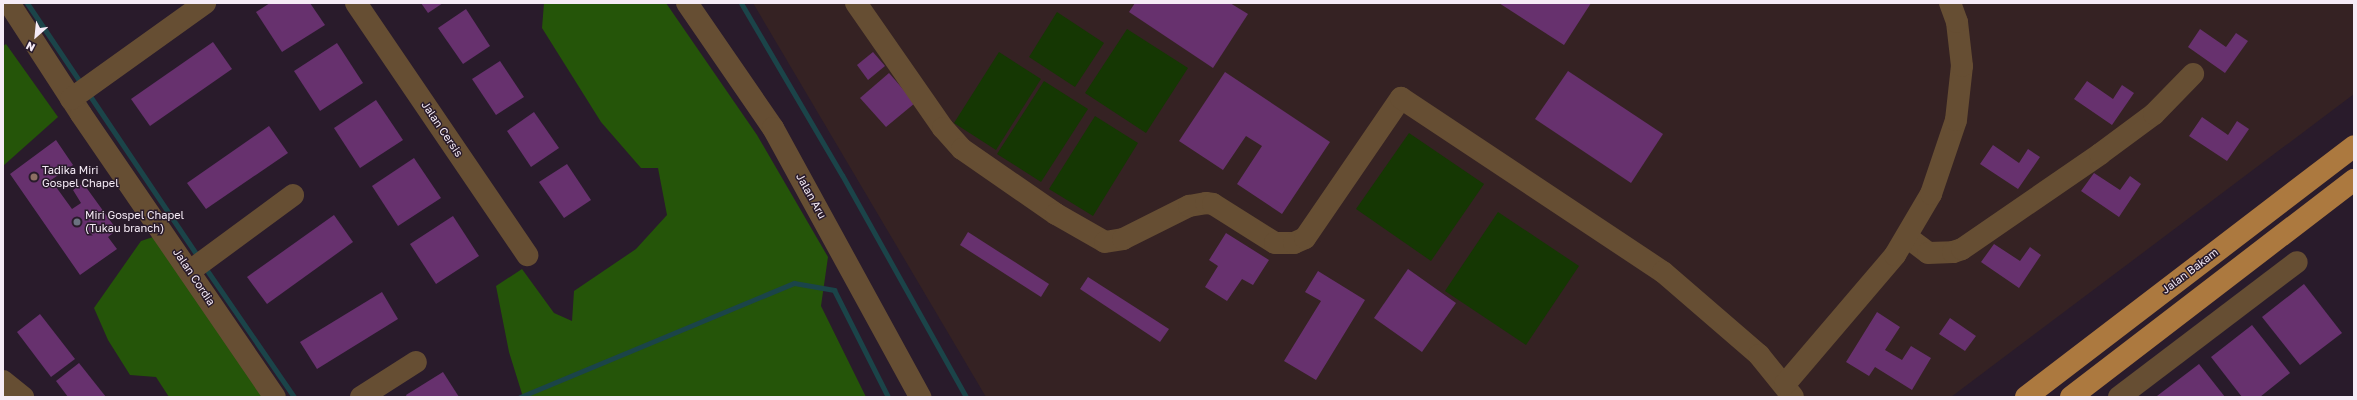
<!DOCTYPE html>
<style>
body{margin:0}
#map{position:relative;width:2357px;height:400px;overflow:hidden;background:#291b2b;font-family:"Golos Text",sans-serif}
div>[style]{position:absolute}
.education>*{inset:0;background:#352223}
.green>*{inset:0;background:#153703}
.forest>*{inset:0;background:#255509}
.stream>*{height:5px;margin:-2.5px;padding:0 2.5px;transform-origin:2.5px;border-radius:2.5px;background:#1b4449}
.building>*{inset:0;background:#67316e}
.minor>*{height:22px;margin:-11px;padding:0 11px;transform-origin:11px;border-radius:11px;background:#664e33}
.major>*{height:22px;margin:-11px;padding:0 11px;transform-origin:11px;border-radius:11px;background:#ac793f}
.dots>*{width:11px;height:11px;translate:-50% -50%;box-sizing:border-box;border:2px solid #291b2b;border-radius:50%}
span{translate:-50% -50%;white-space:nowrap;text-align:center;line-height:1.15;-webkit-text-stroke:3px #291b2b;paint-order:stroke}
.street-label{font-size:11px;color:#f5ebf6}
.poi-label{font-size:11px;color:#f5ebf6}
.left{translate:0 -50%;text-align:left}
.frame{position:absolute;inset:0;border:4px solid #f5ebf6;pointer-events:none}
.north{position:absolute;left:16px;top:16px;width:40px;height:40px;-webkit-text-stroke:3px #291b2b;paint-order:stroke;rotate:207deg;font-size:11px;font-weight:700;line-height:16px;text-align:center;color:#f5ebf6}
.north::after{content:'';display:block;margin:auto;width:14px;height:18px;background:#f5ebf6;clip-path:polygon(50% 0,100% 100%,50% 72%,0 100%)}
</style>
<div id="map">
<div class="education">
<i style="clip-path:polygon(753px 3px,2354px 3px,2354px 94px,1951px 397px,986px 397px)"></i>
</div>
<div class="green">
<i style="clip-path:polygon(1057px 12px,1104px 43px,1075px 87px,1029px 57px)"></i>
<i style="clip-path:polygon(1127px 29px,1188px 68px,1146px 133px,1085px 93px)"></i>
<i style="clip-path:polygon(999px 52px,1041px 79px,996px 150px,954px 123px)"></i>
<i style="clip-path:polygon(1044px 81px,1088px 109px,1041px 182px,997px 154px)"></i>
<i style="clip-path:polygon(1095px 116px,1138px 143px,1093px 216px,1049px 189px)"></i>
<i style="clip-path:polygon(1409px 133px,1484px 184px,1431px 261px,1356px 209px)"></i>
<i style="clip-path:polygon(1498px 212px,1579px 266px,1526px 345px,1445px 291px)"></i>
</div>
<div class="forest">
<i style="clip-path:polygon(544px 3px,666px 3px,757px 135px,828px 257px,821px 306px,866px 397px,523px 397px,509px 352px,496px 286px,522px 269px,554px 313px,572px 321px,574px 291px,636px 249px,667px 215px,658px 168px,641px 168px,601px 122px,542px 28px)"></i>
<i style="clip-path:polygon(6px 44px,58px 117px,3px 166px,3px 46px)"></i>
<i style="clip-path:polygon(153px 237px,263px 397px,169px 397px,156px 377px,130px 375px,108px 340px,94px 308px,141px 241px)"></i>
</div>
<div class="stream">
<i style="left:27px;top:3px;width:99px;rotate:56.1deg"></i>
<i style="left:741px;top:3px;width:199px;rotate:59.6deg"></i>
<i style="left:842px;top:175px;width:254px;rotate:60.8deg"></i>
<i style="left:88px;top:93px;width:197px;rotate:56.1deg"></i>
<i style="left:204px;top:266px;width:159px;rotate:55.5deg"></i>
<i style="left:520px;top:397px;width:297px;rotate:-22.6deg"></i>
<i style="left:794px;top:283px;width:41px;rotate:9.9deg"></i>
<i style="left:834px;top:290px;width:120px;rotate:63.2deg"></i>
</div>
<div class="building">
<i style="clip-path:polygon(270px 3px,310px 3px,325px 25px,282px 52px,256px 12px)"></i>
<i style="clip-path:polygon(421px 3px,443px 3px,428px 13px)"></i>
<i style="clip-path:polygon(1135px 3px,1230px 3px,1248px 14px,1213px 68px,1129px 12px)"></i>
<i style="clip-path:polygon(1499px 3px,1591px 3px,1564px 45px)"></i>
<i style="clip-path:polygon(466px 9px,490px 46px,463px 64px,438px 28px)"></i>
<i style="clip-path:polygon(2200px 29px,2226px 47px,2236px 33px,2248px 41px,2225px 73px,2188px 47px)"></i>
<i style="clip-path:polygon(213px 42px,232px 69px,150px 126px,131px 99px)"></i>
<i style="clip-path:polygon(337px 43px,363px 83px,320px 111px,294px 71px)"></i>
<i style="clip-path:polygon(873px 52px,885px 66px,868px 80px,857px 65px)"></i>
<i style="clip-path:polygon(500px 61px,524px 97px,496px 115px,472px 79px)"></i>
<i style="clip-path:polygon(1568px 71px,1663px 134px,1631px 183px,1535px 119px)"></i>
<i style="clip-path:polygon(1225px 72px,1330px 142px,1282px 214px,1237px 184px,1262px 146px,1246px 136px,1223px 170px,1179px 141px)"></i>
<i style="clip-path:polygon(889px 73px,915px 103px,886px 127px,860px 98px)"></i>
<i style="clip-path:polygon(2087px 81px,2113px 99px,2122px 85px,2134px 93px,2112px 125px,2074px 99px)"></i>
<i style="clip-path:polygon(376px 100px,403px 140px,360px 168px,334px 128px)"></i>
<i style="clip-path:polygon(534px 112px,559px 148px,531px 167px,507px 131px)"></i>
<i style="clip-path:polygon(2202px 117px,2228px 135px,2237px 121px,2249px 129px,2227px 161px,2189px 136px)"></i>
<i style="clip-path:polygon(269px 126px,288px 153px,206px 209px,187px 183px)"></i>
<i style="clip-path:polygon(56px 140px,73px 165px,51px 180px,72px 209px,81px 203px,73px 190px,83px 183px,117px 230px,108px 237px,117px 249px,80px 275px,10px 174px)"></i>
<i style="clip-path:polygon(1993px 145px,2019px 163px,2028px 149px,2040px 157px,2018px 189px,1980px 164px)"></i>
<i style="clip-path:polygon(414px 158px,441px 198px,398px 226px,372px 186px)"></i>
<i style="clip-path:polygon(567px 164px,591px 200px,564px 218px,539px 182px)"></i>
<i style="clip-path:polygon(2094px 173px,2120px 190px,2130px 176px,2141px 184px,2119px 217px,2081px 191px)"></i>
<i style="clip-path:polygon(334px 215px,353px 242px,267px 304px,247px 277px)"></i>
<i style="clip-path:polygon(453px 216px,479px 256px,436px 284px,410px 244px)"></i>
<i style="clip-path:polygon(968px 232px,1049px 284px,1041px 297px,960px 245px)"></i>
<i style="clip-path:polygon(1226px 233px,1269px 260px,1253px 285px,1242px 279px,1227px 301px,1205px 287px,1218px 266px,1209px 260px)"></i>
<i style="clip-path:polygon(1994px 244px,2020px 261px,2030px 247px,2041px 255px,2019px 288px,1981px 262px)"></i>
<i style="clip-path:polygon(1408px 269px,1456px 303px,1422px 352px,1374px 318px)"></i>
<i style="clip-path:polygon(1318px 271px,1365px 300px,1316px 380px,1284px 361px,1321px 301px,1305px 292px)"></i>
<i style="clip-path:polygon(1088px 277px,1169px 329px,1160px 342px,1080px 289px)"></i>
<i style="clip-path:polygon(2304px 284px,2342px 333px,2300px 365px,2262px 317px)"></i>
<i style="clip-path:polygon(382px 292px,398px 319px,317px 369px,300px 342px)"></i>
<i style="clip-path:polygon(1877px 312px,1900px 327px,1885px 350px,1902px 360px,1911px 346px,1931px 358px,1912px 390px,1875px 367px,1869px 376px,1846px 362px)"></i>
<i style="clip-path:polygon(40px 314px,75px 359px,51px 377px,17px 332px)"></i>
<i style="clip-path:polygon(1950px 318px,1976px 336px,1965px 351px,1939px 334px)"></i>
<i style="clip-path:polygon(2252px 325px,2290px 373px,2260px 397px,2242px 397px,2211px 357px)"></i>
<i style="clip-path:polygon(79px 363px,106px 397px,68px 397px,56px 381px)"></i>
<i style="clip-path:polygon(2199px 364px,2225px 397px,2158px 397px,2157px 396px)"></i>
<i style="clip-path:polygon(443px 372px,459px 397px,407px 397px,406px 395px)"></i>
</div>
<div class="minor">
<i style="left:9px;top:3px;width:132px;rotate:57deg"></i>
<i style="left:81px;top:114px;width:343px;rotate:55.6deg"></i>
<i style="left:356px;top:3px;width:305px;rotate:55.8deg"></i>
<i style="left:687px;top:3px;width:152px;rotate:55.5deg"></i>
<i style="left:773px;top:128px;width:307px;rotate:61.3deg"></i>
<i style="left:856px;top:3px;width:152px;rotate:55.2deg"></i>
<i style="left:943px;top:128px;width:28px;rotate:48deg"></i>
<i style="left:962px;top:149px;width:114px;rotate:34.7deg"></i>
<i style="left:1056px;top:214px;width:56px;rotate:29.7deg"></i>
<i style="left:1105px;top:242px;width:18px;rotate:-9deg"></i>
<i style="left:1123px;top:239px;width:74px;rotate:-26.6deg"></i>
<i style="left:1189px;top:206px;width:17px;rotate:-10deg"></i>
<i style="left:1206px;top:203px;width:7px;rotate:8deg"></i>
<i style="left:1213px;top:204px;width:73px;rotate:32.2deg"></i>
<i style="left:1275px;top:243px;width:19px"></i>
<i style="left:1294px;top:243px;width:12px;rotate:-24deg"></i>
<i style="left:1305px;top:238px;width:170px;rotate:-55.6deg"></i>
<i style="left:1401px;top:98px;width:315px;rotate:33.6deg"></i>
<i style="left:1663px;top:272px;width:127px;rotate:40.8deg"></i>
<i style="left:1759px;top:355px;width:54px;rotate:51deg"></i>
<i style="left:71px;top:99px;width:165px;rotate:-35.6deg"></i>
<i style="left:1907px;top:237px;width:26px;rotate:37deg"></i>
<i style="left:1928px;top:253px;width:25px;rotate:-2deg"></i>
<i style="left:1953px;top:252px;width:9px;rotate:-18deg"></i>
<i style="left:1962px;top:249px;width:168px;rotate:-34.5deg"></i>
<i style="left:2100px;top:154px;width:67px;rotate:-36.5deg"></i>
<i style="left:2154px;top:114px;width:56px;rotate:-45.7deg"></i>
<i style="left:190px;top:271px;width:128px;rotate:-36.4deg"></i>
<i style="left:3px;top:381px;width:26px;rotate:39deg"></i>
<i style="left:1785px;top:384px;width:170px;rotate:-49.5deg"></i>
<i style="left:1895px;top:255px;width:71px;rotate:-59.5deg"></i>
<i style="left:1931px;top:194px;width:78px;rotate:-71.3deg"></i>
<i style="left:1956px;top:120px;width:54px;rotate:-83.7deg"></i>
<i style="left:1962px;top:66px;width:44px;rotate:-96.5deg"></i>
<i style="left:1957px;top:22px;width:20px;rotate:-110deg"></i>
<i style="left:361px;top:397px;width:65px;rotate:-32.5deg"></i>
<i style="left:2119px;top:397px;width:223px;rotate:-37.2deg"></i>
</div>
<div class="major">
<i style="left:2026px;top:397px;width:413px;rotate:-37.4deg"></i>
<i style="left:2071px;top:397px;width:357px;rotate:-37.5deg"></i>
</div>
<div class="dots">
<i style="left:34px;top:177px;background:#8d6e63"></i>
<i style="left:77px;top:222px;background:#6b7280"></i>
</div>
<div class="street-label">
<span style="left:442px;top:129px;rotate:56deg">Jalan Cersis</span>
<span style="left:811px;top:196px;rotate:61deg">Jalan Aru</span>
<span style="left:2190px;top:271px;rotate:-37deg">Jalan Bakam</span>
<span style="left:194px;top:277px;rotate:56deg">Jalan Cordia</span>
</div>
<div class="poi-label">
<span class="left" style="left:42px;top:177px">Tadika Miri<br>Gospel Chapel</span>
<span class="left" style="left:85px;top:222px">Miri Gospel Chapel<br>(Tukau branch)</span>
</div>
<div class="frame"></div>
<div class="north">N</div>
</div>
